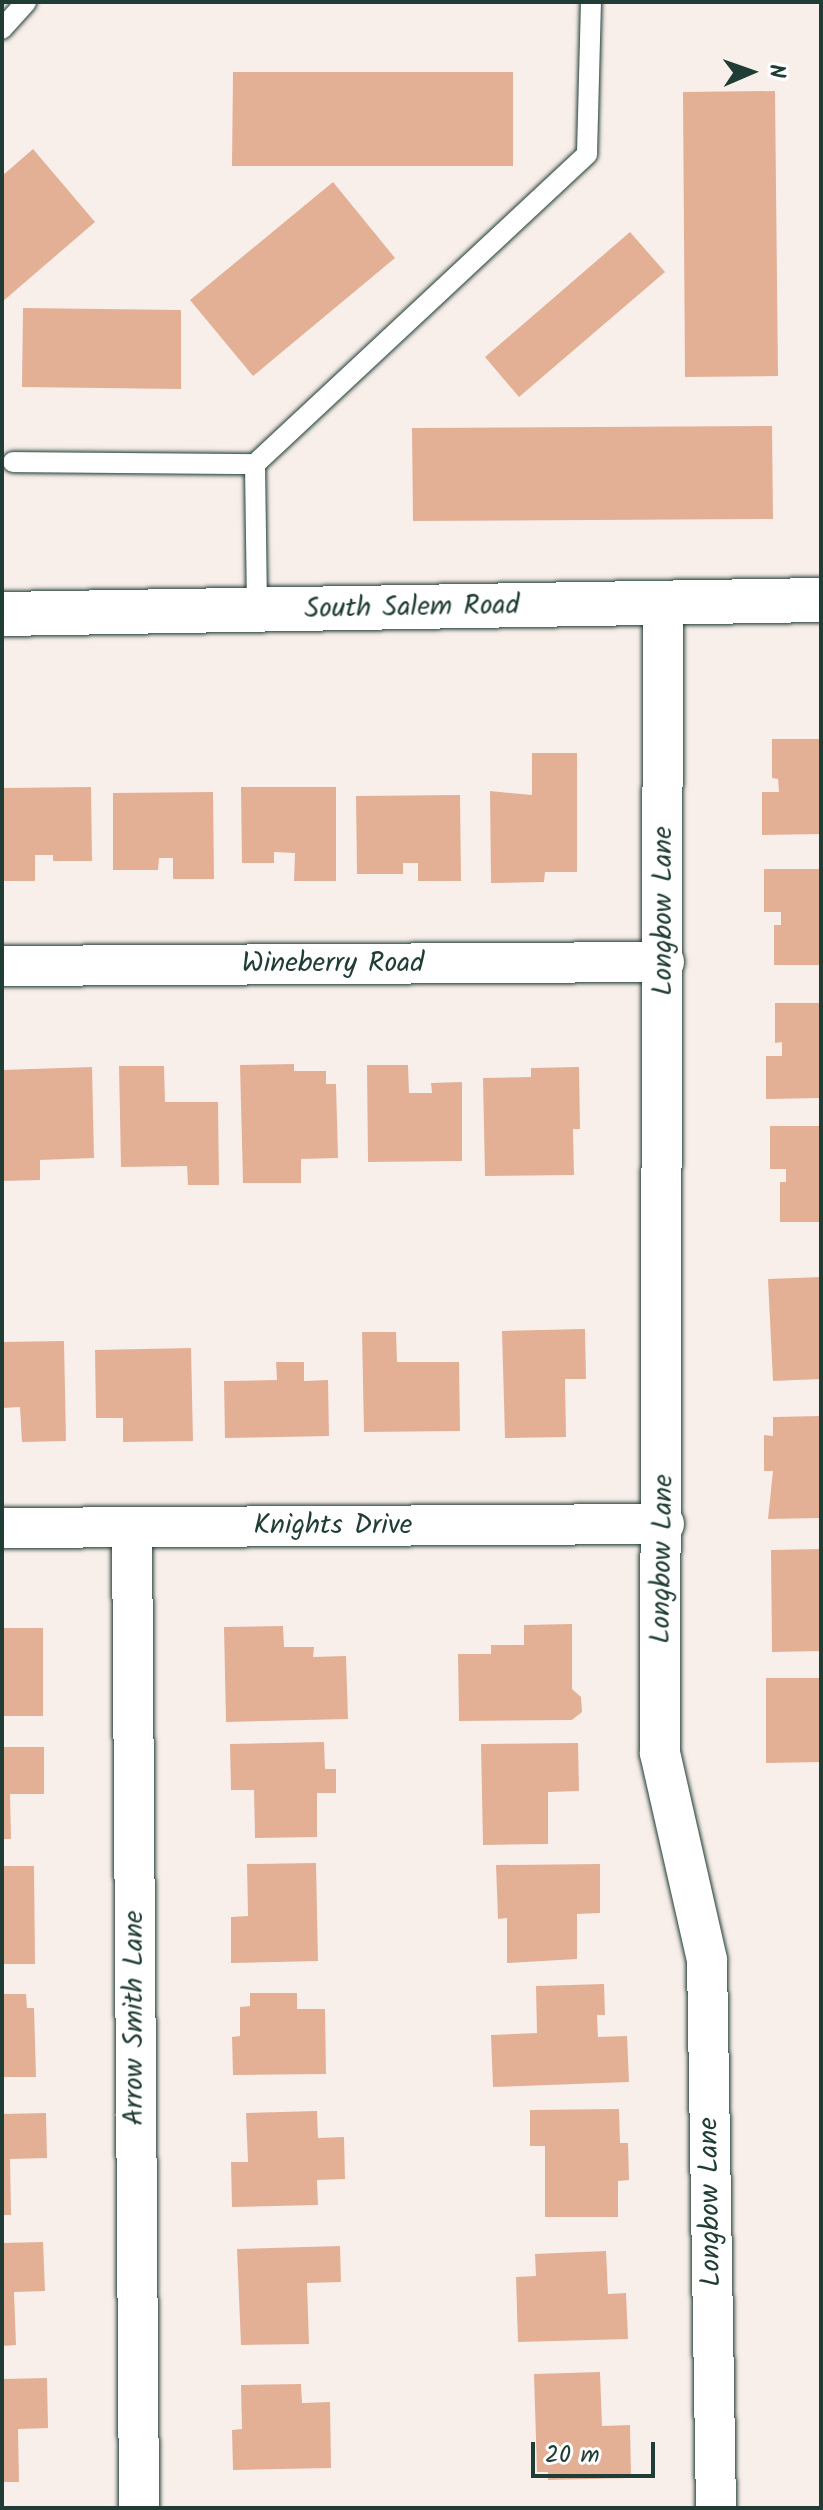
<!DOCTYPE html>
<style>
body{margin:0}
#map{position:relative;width:823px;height:2510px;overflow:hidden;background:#f9efea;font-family:Kalam,sans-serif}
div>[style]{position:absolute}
.building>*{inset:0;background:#e3b096}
.roads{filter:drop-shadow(0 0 2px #1f3d34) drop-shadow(0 0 2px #1f3d34)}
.lane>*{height:20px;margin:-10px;padding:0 10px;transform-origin:10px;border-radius:10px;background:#fff}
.street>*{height:40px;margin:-20px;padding:0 20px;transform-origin:20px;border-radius:20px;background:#fff}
.secondary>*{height:44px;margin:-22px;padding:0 22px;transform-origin:22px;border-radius:22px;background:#fff}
span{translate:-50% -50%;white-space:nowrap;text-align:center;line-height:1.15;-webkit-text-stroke:6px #fff;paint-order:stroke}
.street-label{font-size:28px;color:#1f3d34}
.frame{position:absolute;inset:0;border:4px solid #1f3d34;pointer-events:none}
.north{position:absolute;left:711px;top:32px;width:80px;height:80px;-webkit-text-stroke:6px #fff;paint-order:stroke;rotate:88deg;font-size:22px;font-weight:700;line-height:32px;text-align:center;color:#1f3d34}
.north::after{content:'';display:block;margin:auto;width:28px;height:36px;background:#1f3d34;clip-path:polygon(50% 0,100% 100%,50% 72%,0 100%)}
.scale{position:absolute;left:531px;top:2442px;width:124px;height:36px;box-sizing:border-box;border:4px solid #1f3d34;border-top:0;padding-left:10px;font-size:24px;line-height:28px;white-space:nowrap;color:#1f3d34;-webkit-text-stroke:6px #fff;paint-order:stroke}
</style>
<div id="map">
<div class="building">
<i style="clip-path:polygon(233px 72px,513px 72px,513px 166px,232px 166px)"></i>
<i style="clip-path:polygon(775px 91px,778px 376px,685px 377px,683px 92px)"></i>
<i style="clip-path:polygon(33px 149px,95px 222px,2px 302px,2px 176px)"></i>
<i style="clip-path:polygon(333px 182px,395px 258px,253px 376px,190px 300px)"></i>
<i style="clip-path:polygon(630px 232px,665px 272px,519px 397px,485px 357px)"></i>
<i style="clip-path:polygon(23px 308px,181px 310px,181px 389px,22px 387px)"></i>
<i style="clip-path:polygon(772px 426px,773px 519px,413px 521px,412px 428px)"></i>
<i style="clip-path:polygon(772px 739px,821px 739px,821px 834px,762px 835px,762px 792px,779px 792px,778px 779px,772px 778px)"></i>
<i style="clip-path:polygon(532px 753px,577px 753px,577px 872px,545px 872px,544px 882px,491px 883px,490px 791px,532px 795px)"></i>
<i style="clip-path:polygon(91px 787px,92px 861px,53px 861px,53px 855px,35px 855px,35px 881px,2px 881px,2px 788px)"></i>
<i style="clip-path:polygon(241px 787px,336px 787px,336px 881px,294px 881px,295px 853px,274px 852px,274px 863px,242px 863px)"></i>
<i style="clip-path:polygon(213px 792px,214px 879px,173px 879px,173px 858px,159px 858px,158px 870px,113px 870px,113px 793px)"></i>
<i style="clip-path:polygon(460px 795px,461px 881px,418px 881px,418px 863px,403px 863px,403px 874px,357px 874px,356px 796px)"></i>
<i style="clip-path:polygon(764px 869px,821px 869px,821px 965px,774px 965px,774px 925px,781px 925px,781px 912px,764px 912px)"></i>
<i style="clip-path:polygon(775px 1003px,821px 1003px,821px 1098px,766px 1099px,766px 1056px,782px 1056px,782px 1042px,775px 1043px)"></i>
<i style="clip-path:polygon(294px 1064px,294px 1071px,326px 1071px,326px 1084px,336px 1084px,338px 1158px,301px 1159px,301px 1183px,243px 1183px,240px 1065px)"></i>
<i style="clip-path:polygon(367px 1065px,408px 1065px,409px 1093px,432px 1093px,431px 1083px,462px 1082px,462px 1161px,368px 1162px)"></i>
<i style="clip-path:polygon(119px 1066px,164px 1066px,165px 1102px,218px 1102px,219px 1185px,188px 1185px,187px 1166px,121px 1167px)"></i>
<i style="clip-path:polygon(92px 1067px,94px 1158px,40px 1160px,40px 1180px,2px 1181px,2px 1070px)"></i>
<i style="clip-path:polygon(579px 1067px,580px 1129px,573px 1129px,574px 1175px,485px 1176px,483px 1078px,531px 1077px,531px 1068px)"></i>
<i style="clip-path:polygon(770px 1126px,821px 1126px,821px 1222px,780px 1222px,780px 1182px,786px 1182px,786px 1169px,770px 1169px)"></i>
<i style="clip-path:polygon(821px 1277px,821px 1379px,773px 1381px,768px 1279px)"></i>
<i style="clip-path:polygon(585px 1329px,586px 1379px,565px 1379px,566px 1437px,505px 1438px,502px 1331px)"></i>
<i style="clip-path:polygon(362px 1332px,396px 1332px,397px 1362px,459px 1362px,460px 1431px,364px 1432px)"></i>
<i style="clip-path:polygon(64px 1341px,66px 1441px,22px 1442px,20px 1407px,2px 1408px,2px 1342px)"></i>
<i style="clip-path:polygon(191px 1348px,193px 1441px,123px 1442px,123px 1418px,96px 1418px,95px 1350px)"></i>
<i style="clip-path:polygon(276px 1362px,304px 1362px,304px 1381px,328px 1380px,329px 1436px,225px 1438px,224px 1381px,277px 1380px)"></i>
<i style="clip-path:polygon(821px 1416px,821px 1518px,768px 1519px,773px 1471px,764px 1471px,764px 1435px,773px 1436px,773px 1417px)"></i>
<i style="clip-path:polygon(821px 1549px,821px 1651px,772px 1652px,771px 1550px)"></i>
<i style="clip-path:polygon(572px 1624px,572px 1689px,581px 1697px,582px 1712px,572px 1720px,459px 1721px,458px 1654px,491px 1654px,491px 1645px,524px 1645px,524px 1625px)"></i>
<i style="clip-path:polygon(283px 1626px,284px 1647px,314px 1647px,313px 1657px,346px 1656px,348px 1719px,226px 1722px,224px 1627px)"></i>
<i style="clip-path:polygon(2px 1628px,43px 1628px,43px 1716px,2px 1716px)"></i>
<i style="clip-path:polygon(766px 1678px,821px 1678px,821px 1762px,766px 1763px)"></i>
<i style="clip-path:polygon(324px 1742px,325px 1769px,336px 1769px,336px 1793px,317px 1793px,317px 1837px,255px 1838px,254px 1790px,231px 1790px,230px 1744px)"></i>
<i style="clip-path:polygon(578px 1743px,579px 1791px,548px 1792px,548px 1844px,483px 1845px,481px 1744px)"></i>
<i style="clip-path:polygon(2px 1747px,44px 1747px,44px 1794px,10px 1794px,11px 1839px,2px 1839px)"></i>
<i style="clip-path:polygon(316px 1863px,318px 1961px,231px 1963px,231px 1917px,248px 1916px,247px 1864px)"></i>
<i style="clip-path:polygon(600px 1864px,600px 1913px,577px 1914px,577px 1959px,507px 1963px,507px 1918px,498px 1919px,496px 1865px)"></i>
<i style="clip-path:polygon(2px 1866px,34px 1866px,35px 1964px,2px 1964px)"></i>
<i style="clip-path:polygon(604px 1984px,605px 2015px,597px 2015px,598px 2037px,627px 2036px,629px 2082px,493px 2087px,491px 2035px,537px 2033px,536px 1986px)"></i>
<i style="clip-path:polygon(250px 1993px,297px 1993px,297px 2009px,325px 2009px,326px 2074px,233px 2075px,232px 2037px,240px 2036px,240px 2007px,250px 2006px)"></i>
<i style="clip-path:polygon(2px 1994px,26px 1994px,27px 2008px,34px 2008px,36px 2077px,2px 2077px)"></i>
<i style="clip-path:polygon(619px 2109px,620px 2143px,628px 2143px,629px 2180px,618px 2181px,618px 2217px,545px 2217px,545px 2146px,530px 2146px,530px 2110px)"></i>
<i style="clip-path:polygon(317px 2111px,318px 2138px,344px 2137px,345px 2179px,317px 2180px,318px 2205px,232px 2207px,231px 2162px,248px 2162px,246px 2113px)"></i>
<i style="clip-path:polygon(46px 2113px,47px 2158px,10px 2159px,11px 2215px,2px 2215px,2px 2114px)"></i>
<i style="clip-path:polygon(43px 2242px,45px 2291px,14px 2292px,16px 2345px,2px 2346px,2px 2243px)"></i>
<i style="clip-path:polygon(340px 2246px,341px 2282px,307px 2283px,309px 2344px,241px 2345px,237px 2249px)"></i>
<i style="clip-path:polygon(606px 2251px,608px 2294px,626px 2293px,628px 2339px,518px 2342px,516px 2277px,536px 2276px,535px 2254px)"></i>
<i style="clip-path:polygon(600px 2372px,602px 2426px,630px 2425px,631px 2478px,548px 2480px,548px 2472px,537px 2472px,534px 2374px)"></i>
<i style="clip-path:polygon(47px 2378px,48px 2428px,18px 2429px,19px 2482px,2px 2482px,2px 2379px)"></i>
<i style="clip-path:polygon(301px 2384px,302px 2403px,330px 2402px,331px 2468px,233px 2470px,232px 2430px,242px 2429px,241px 2385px)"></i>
</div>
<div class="roads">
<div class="lane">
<i style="left:2px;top:29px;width:36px;rotate:-48deg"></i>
<i style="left:13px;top:462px;width:242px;rotate:0.5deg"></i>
<i style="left:255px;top:464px;width:454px;rotate:-43deg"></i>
<i style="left:587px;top:154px;width:152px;rotate:-88.5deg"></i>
<i style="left:255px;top:464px;width:146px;rotate:89.2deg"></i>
</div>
<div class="street">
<i style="left:663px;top:604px;width:1149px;rotate:90.15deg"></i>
<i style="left:660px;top:1753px;width:212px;rotate:77.2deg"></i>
<i style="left:707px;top:1960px;width:548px;rotate:89.06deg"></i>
<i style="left:2px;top:966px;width:662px;rotate:-0.35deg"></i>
<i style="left:132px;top:1527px;width:981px;rotate:89.59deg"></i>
<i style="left:2px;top:1528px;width:662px;rotate:-0.35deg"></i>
</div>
<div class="secondary">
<i style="left:2px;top:614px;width:819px;rotate:-0.98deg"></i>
</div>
</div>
<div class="street-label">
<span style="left:412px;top:608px;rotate:-1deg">South Salem Road</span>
<span style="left:664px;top:911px;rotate:-90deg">Longbow Lane</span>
<span style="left:333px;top:964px">Wineberry Road</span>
<span style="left:333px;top:1526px">Knights Drive</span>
<span style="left:663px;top:1559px;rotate:-89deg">Longbow Lane</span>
<span style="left:135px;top:2018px;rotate:-90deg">Arrow Smith Lane</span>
<span style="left:711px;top:2202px;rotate:-91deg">Longbow Lane</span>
</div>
<div class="frame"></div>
<div class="north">N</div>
<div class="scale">20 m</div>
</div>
